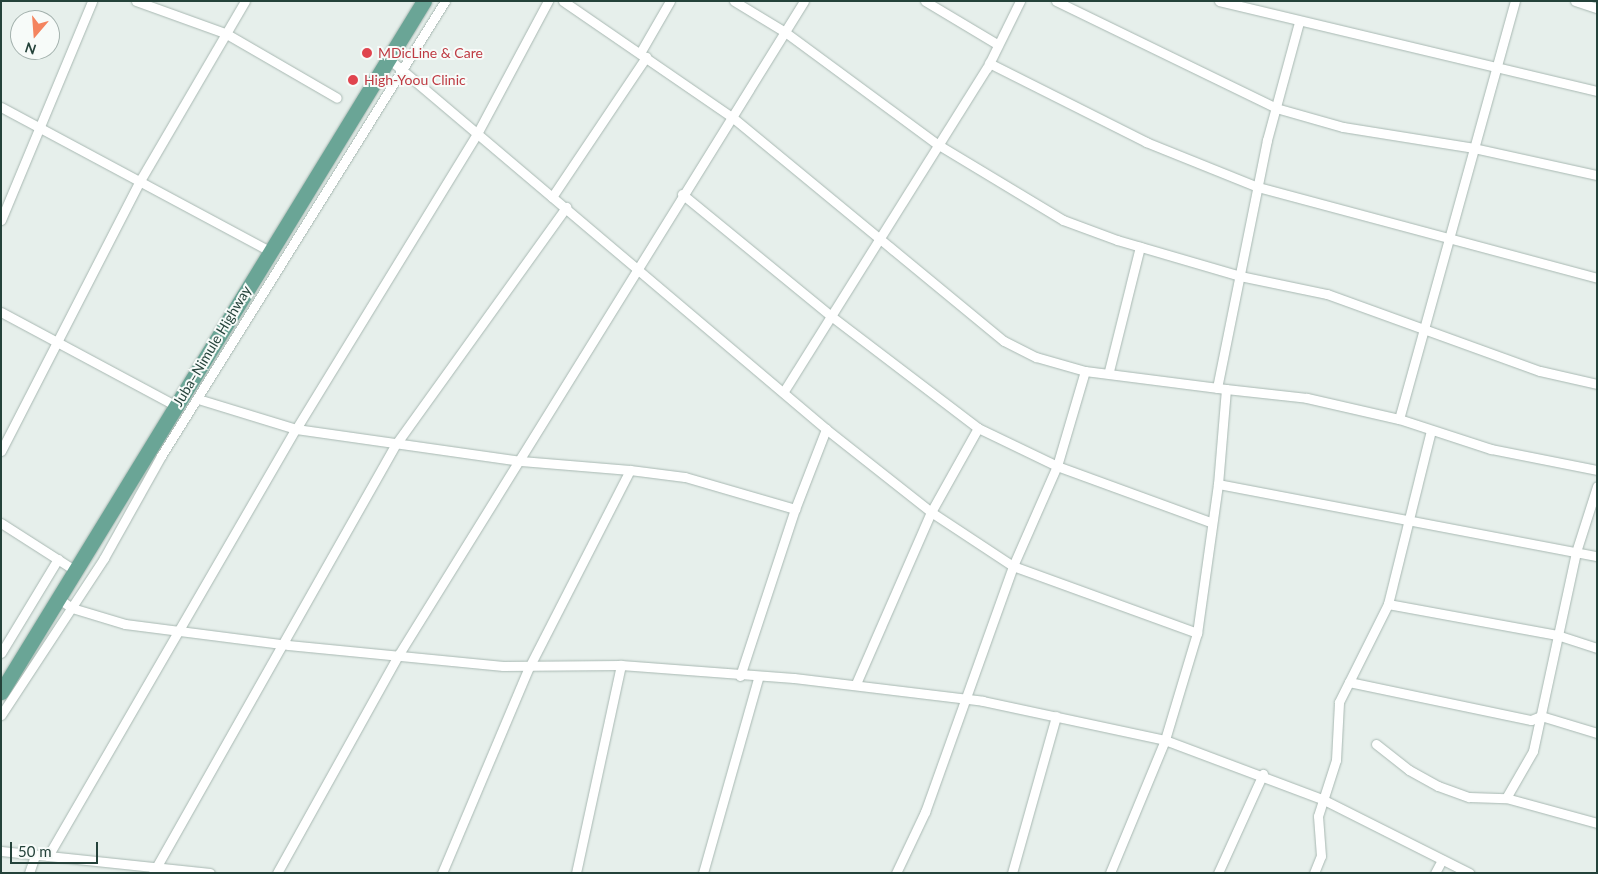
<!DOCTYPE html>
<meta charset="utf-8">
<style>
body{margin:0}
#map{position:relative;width:1598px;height:874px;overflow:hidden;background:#e6efeb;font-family:Lato,sans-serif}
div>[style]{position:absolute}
.roads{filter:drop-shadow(0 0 1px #a8b8b2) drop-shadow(0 0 1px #a8b8b2)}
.street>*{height:9px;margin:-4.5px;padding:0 4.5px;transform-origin:4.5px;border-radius:4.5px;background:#fff}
.primary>*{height:15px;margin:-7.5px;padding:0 7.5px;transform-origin:7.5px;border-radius:7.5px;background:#6aa596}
.dots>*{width:14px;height:14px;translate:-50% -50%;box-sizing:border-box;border:2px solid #f7fbf9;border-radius:50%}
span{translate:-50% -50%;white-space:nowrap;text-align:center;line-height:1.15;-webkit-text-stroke:4px #f7fbf9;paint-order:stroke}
.health-label{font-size:14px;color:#be3a42}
.left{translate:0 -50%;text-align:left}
.street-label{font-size:14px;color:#24423a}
.frame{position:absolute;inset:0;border:2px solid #24423a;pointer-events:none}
.north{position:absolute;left:10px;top:10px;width:50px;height:50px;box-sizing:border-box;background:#f7fbf9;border:1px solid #a3b1ad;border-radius:50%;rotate:198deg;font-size:14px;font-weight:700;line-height:20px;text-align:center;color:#24423a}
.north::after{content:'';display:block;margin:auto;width:18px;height:22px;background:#f4845f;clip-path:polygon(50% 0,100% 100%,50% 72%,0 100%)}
.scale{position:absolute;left:10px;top:842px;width:88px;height:22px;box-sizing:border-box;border:2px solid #24423a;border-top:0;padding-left:6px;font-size:15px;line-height:18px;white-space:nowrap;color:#24423a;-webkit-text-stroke:4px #f7fbf9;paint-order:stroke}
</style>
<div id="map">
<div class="roads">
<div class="street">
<i style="left:136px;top:1px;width:95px;rotate:19.8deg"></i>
<i style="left:225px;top:33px;width:129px;rotate:30.1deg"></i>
<i style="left:563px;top:1px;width:205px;rotate:34.5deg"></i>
<i style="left:732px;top:117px;width:352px;rotate:39.5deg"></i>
<i style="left:1004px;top:341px;width:36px;rotate:27deg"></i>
<i style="left:1036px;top:357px;width:51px;rotate:15.9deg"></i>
<i style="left:1085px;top:371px;width:142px;rotate:7.3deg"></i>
<i style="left:1226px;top:389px;width:95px;rotate:94.8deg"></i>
<i style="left:1218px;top:484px;width:150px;rotate:98deg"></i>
<i style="left:1197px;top:633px;width:112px;rotate:106.7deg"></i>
<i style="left:1165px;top:740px;width:144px;rotate:112.5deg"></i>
<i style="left:734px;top:1px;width:60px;rotate:31.3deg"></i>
<i style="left:785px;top:32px;width:189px;rotate:36.4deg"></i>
<i style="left:937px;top:144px;width:147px;rotate:31.1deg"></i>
<i style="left:1063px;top:220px;width:58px;rotate:20.3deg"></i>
<i style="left:1117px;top:240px;width:128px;rotate:16.3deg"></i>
<i style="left:1240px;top:276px;width:89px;rotate:11.7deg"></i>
<i style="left:1327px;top:294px;width:226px;rotate:19.9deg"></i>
<i style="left:1540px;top:371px;width:58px;rotate:12.8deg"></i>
<i style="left:925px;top:1px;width:84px;rotate:30.8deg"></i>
<i style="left:1056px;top:1px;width:245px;rotate:25.9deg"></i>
<i style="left:1276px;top:108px;width:70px;rotate:15.8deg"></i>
<i style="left:1343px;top:127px;width:133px;rotate:9.1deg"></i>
<i style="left:1474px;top:148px;width:126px;rotate:12.4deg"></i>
<i style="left:1219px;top:1px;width:389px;rotate:13.4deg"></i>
<i style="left:1575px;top:1px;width:23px;rotate:18deg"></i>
<i style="left:640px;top:53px;width:60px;rotate:-60deg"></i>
<i style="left:389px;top:59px;width:573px;rotate:40.25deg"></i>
<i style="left:826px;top:429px;width:134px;rotate:38.3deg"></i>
<i style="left:931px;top:512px;width:98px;rotate:33.4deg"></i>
<i style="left:1013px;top:566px;width:196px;rotate:20deg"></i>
<i style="left:989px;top:63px;width:176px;rotate:26.7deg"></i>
<i style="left:1146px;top:142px;width:121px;rotate:21.9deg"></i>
<i style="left:1258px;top:187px;width:351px;rotate:15deg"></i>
<i style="left:1px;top:107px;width:304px;rotate:28.2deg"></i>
<i style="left:682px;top:194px;width:193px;rotate:39.3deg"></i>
<i style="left:831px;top:316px;width:185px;rotate:37.3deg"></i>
<i style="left:978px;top:428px;width:96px;rotate:119.2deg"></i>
<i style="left:931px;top:512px;width:188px;rotate:113.6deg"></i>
<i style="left:552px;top:197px;width:169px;rotate:-56.1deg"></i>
<i style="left:1px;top:220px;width:237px;rotate:-67.4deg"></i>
<i style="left:1px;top:312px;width:199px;rotate:28.2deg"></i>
<i style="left:1109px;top:371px;width:128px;rotate:-76deg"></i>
<i style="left:1217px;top:388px;width:253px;rotate:-78.6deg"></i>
<i style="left:1267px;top:140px;width:122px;rotate:-74.8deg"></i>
<i style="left:1226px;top:389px;width:81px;rotate:6.3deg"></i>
<i style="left:1307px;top:398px;width:94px;rotate:12.9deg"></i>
<i style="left:1399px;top:419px;width:434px;rotate:-74.5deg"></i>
<i style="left:784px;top:391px;width:381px;rotate:-57.9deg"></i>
<i style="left:987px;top:68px;width:75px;rotate:-63.8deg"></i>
<i style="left:198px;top:399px;width:102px;rotate:17deg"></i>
<i style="left:296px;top:429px;width:227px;rotate:8.1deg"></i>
<i style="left:521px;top:461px;width:109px;rotate:4.7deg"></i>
<i style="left:630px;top:470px;width:221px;rotate:117.1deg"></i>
<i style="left:529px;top:667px;width:224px;rotate:112.9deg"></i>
<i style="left:1399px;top:419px;width:97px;rotate:18.1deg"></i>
<i style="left:1491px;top:449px;width:108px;rotate:11.2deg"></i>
<i style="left:978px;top:428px;width:88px;rotate:25.7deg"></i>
<i style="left:1057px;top:466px;width:163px;rotate:20.1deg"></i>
<i style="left:1px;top:451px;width:306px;rotate:-62.8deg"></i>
<i style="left:141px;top:179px;width:206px;rotate:-59.7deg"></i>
<i style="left:630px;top:470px;width:55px;rotate:7.3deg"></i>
<i style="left:685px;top:477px;width:115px;rotate:16.2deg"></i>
<i style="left:1218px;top:484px;width:386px;rotate:10.8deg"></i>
<i style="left:1px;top:523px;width:89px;rotate:32.6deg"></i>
<i style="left:59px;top:599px;width:16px;rotate:35deg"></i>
<i style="left:72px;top:608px;width:55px;rotate:16.8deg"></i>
<i style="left:125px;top:624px;width:164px;rotate:7.3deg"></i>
<i style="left:288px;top:645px;width:216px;rotate:5.6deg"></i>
<i style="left:503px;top:666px;width:118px;rotate:-0.5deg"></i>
<i style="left:621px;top:665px;width:173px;rotate:4.3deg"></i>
<i style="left:794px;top:678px;width:190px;rotate:6.9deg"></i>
<i style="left:983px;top:701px;width:186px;rotate:12.1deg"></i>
<i style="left:1165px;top:740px;width:168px;rotate:20.6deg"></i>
<i style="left:1322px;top:799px;width:165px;rotate:26.7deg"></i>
<i style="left:1388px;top:604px;width:172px;rotate:10.4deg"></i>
<i style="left:1557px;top:635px;width:42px;rotate:18deg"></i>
<i style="left:1px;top:653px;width:110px;rotate:-58.8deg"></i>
<i style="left:740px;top:676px;width:176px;rotate:-71.8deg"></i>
<i style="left:795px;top:509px;width:86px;rotate:-68.8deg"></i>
<i style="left:1349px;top:682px;width:186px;rotate:11.8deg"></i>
<i style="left:1531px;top:720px;width:11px;rotate:-22deg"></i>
<i style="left:1541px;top:716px;width:59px;rotate:16.9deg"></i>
<i style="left:1px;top:715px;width:188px;rotate:-56.7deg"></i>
<i style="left:104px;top:558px;width:117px;rotate:-60.8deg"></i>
<i style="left:161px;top:456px;width:536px;rotate:-58.03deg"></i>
<i style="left:1376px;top:744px;width:42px;rotate:38.2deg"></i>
<i style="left:1409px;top:770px;width:33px;rotate:29deg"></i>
<i style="left:1438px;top:786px;width:33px;rotate:20deg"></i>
<i style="left:1469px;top:797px;width:37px;rotate:2deg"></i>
<i style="left:1506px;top:798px;width:54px;rotate:-60.1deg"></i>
<i style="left:1533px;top:751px;width:204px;rotate:-77.8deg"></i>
<i style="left:1576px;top:552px;width:69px;rotate:-72.3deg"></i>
<i style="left:1506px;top:798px;width:94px;rotate:15.4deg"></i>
<i style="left:1px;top:851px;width:210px;rotate:6deg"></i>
<i style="left:48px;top:856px;width:494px;rotate:-59.9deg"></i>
<i style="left:296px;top:429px;width:348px;rotate:-58.5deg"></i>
<i style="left:478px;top:132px;width:149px;rotate:-61.9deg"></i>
<i style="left:29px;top:873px;width:18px;rotate:-71deg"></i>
<i style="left:153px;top:873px;width:493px;rotate:-60.5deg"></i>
<i style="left:396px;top:444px;width:292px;rotate:-54.3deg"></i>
<i style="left:277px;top:873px;width:251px;rotate:-60.9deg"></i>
<i style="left:399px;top:654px;width:768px;rotate:-58.19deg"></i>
<i style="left:576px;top:873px;width:213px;rotate:-77.8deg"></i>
<i style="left:703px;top:873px;width:203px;rotate:-74.2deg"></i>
<i style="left:896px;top:873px;width:68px;rotate:-64.6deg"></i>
<i style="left:925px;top:812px;width:261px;rotate:-70.3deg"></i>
<i style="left:1013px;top:566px;width:109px;rotate:-66.3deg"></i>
<i style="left:1057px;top:466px;width:99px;rotate:-73.6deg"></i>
<i style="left:1012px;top:873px;width:163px;rotate:-74.3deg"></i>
<i style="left:1218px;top:873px;width:109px;rotate:-65.6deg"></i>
<i style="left:1314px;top:873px;width:18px;rotate:-68deg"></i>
<i style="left:1321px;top:856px;width:40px;rotate:-94.3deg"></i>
<i style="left:1318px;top:816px;width:59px;rotate:-72.2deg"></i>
<i style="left:1336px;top:760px;width:58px;rotate:-87deg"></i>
<i style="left:1339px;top:702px;width:110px;rotate:-63.4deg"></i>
<i style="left:1388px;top:604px;width:179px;rotate:-76.1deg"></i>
<i style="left:1435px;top:873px;width:15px;rotate:-62deg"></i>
</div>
<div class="primary">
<i style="left:1px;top:692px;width:810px;rotate:-58.53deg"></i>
</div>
</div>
<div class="dots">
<i style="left:367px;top:53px;background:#e0444e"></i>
<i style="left:353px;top:80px;background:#e0444e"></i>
</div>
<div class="health-label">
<span class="left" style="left:378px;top:53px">MDicLine &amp; Care</span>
<span class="left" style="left:364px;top:80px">High-Yoou Clinic</span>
</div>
<div class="street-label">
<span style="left:212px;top:346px;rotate:-59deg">Juba–Nimule Highway</span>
</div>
<div class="frame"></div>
<div class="north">N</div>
<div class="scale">50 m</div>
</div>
